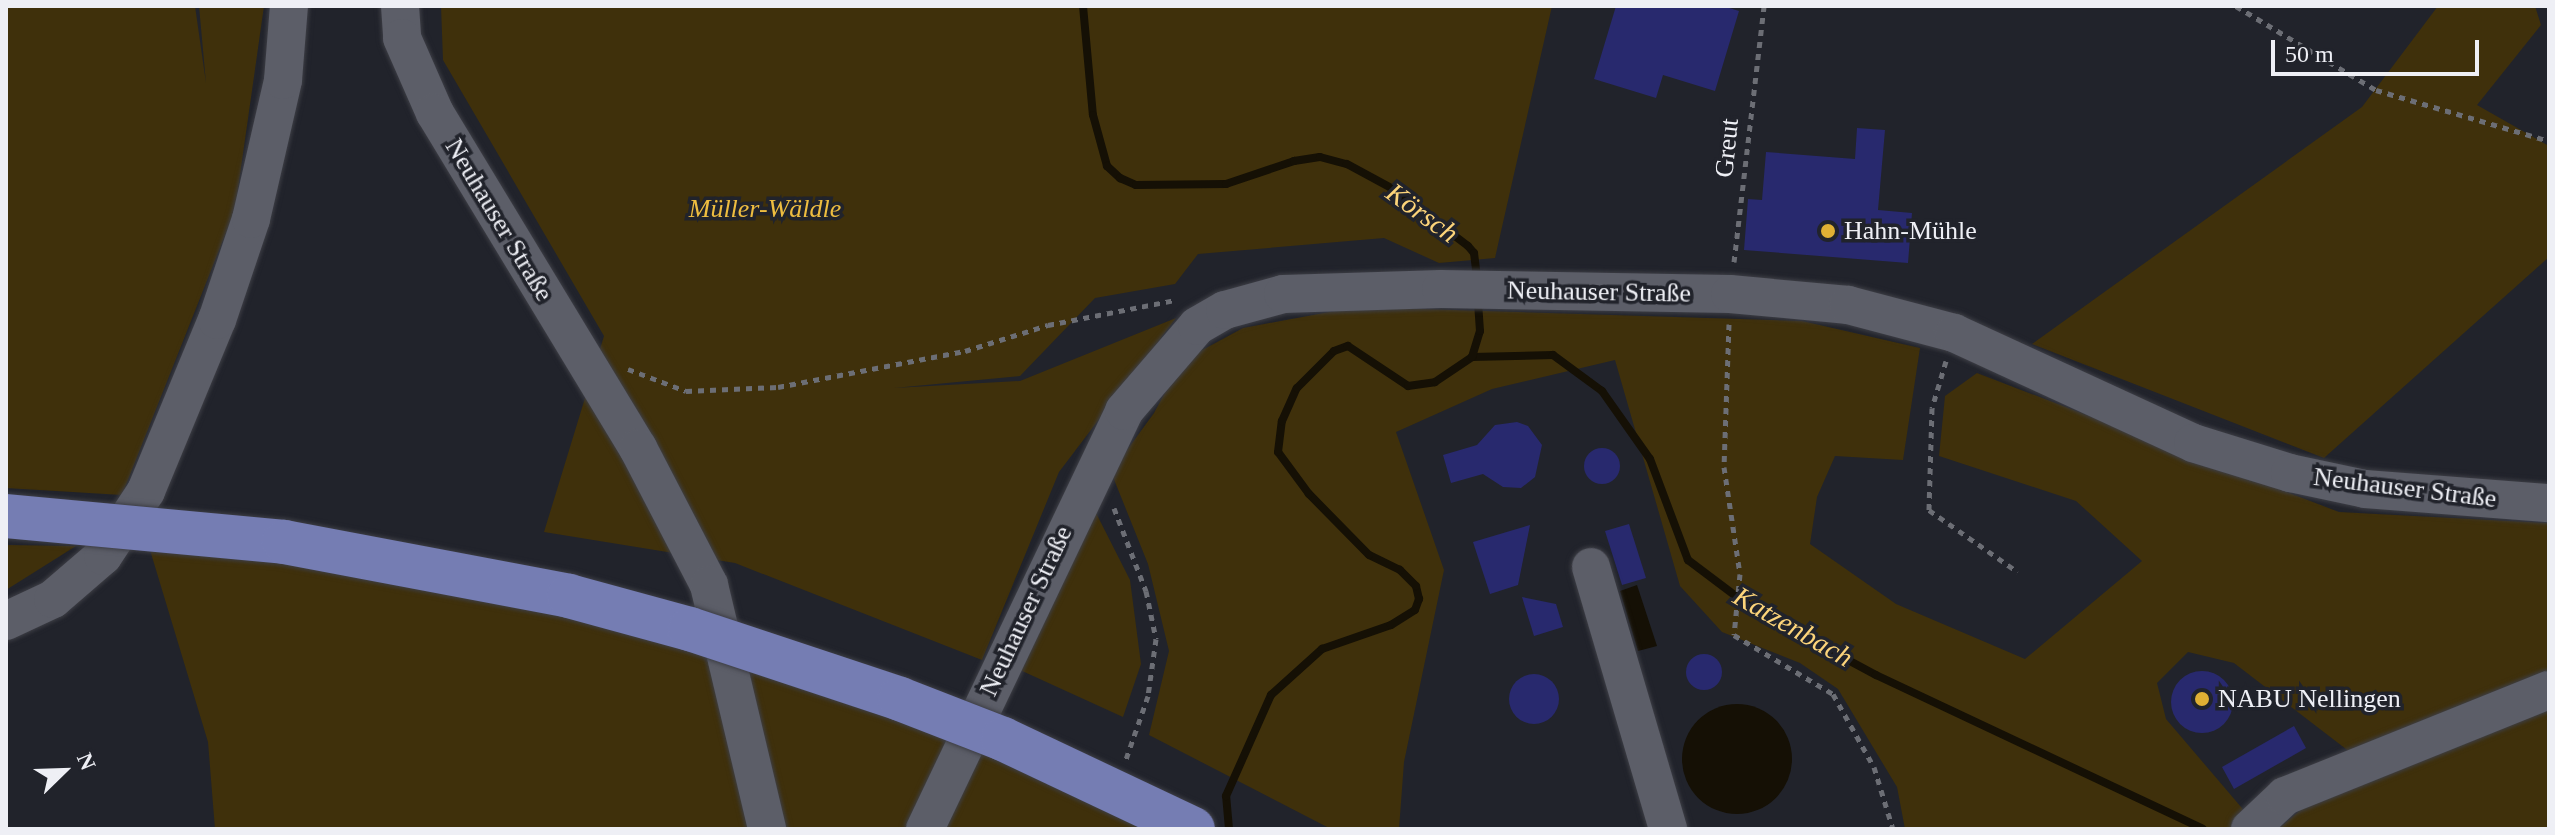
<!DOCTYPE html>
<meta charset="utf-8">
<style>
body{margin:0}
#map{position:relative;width:2555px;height:835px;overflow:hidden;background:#21232b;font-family:Georgia,serif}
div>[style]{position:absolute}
.green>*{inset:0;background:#3f300b}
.water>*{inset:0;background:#151005}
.round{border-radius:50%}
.stream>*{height:8px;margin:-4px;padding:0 4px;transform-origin:4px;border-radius:4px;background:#151005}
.building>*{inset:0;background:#28296e}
.path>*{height:5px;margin-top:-2.5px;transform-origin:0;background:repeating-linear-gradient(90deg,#6c6e75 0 6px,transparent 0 12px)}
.roads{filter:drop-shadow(0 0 2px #3d3e45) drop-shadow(0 0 2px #3d3e45)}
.minor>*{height:38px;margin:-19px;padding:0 19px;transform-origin:19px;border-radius:19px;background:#5c5e68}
.bridges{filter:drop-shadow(0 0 2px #3d3e45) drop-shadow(0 0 2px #3d3e45)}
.major-bridge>*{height:44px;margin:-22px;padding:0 22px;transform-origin:22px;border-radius:22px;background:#757db3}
.dots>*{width:22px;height:22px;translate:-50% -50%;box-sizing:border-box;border:4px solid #21232b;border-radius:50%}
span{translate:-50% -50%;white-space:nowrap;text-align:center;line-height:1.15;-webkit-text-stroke:7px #21232b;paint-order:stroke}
.street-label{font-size:26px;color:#eeeff5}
.park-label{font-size:26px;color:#eebd40;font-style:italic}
.poi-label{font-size:26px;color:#eeeff5}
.left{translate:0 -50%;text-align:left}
.water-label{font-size:28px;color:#fcd47a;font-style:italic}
.frame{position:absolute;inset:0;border:8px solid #eeeff5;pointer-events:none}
.north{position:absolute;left:24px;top:731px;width:80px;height:80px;-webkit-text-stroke:6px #21232b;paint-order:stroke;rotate:67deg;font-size:22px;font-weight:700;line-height:32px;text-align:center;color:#eeeff5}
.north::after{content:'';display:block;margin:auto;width:28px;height:36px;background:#eeeff5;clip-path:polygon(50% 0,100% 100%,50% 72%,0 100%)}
.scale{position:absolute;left:2271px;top:40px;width:208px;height:36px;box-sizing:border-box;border:4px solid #eeeff5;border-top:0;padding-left:10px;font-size:24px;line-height:28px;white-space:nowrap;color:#eeeff5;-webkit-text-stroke:6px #21232b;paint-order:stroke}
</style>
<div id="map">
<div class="green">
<i style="clip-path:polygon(6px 6px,195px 6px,206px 83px,199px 6px,264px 6px,235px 210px,122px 495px,6px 488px)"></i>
<i style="clip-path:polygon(441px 6px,1552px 6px,1495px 258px,1439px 263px,1384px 238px,1198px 254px,1175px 284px,1095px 298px,1020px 376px,894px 388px,1020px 381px,1176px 318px,1059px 472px,982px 660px,735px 563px,544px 532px,604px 336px,443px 60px)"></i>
<i style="clip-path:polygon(2438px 6px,2535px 6px,2541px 25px,2477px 105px,2549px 146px,2549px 257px,2324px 458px,2032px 344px,2362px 107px)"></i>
<i style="clip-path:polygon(1356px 307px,1802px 321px,1920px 348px,1903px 460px,1835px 456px,1817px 497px,1810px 544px,1896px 604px,2025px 659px,2142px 561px,2076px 501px,1939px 456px,1945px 396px,1977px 373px,2339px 512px,2549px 523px,2549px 682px,2359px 759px,2234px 663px,2188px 652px,2157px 683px,2166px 719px,2247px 814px,2233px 829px,1905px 829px,1897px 787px,1838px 689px,1800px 663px,1722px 632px,1680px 586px,1615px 360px,1492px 389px,1396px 432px,1444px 570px,1404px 762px,1399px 829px,1331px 829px,1149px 735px,1169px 651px,1148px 564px,1111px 472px,1154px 413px,1182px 361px,1243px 328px)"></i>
<i style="clip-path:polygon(1093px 507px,1130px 580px,1141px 664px,1123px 717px,1020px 670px)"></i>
<i style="clip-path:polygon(6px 545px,76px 546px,6px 590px)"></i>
<i style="clip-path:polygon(150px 550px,367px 570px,593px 616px,1040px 760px,1190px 829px,215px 829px,208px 742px)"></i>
<i style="clip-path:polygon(2549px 702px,2549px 829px,2278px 829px,2310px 802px)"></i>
</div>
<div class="water">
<i style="clip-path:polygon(1637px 585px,1657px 646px,1638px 651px,1620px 591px)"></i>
<i class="round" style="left:1682px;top:704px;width:110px;height:110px"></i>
</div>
<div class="stream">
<i style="left:1083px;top:6px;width:109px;rotate:84.8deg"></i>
<i style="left:1093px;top:115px;width:53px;rotate:74.6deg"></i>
<i style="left:1107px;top:166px;width:18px;rotate:43deg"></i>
<i style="left:1120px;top:178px;width:17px;rotate:24deg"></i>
<i style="left:1136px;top:185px;width:90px;rotate:-0.6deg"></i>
<i style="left:1226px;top:184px;width:72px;rotate:-18.7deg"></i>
<i style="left:1294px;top:161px;width:26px;rotate:-9deg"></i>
<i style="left:1320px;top:157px;width:28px;rotate:15deg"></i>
<i style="left:1347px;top:164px;width:52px;rotate:28.5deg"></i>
<i style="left:1393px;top:189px;width:94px;rotate:37.2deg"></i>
<i style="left:1468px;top:246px;width:9px;rotate:49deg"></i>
<i style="left:1474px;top:253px;width:25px;rotate:83deg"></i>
<i style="left:1472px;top:357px;width:81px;rotate:-1.4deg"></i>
<i style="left:1553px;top:355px;width:61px;rotate:36.3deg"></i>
<i style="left:1602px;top:391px;width:83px;rotate:54.8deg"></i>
<i style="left:1650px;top:459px;width:108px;rotate:69.4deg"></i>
<i style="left:1688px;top:560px;width:81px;rotate:37deg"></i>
<i style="left:1753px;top:609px;width:140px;rotate:28.2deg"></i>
<i style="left:1876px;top:675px;width:361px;rotate:25.2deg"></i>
<i style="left:1229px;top:829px;width:33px;rotate:-95deg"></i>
<i style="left:1226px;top:796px;width:111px;rotate:-66deg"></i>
<i style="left:1271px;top:695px;width:69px;rotate:-42deg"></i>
<i style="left:1322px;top:649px;width:73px;rotate:-19.2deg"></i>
<i style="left:1391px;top:625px;width:28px;rotate:-32deg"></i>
<i style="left:1415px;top:610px;width:12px;rotate:-70deg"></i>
<i style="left:1419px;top:599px;width:13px;rotate:-103deg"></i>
<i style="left:1416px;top:586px;width:23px;rotate:-135deg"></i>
<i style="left:1400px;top:570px;width:34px;rotate:-154deg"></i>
<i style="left:1369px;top:555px;width:86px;rotate:-134.5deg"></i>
<i style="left:1309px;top:494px;width:52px;rotate:-126.4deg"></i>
<i style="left:1278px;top:452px;width:31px;rotate:-83deg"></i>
<i style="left:1282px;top:421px;width:36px;rotate:-66deg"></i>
<i style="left:1297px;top:388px;width:52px;rotate:-45deg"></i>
<i style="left:1334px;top:351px;width:15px;rotate:-20deg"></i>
<i style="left:1348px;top:346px;width:72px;rotate:33.7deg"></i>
<i style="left:1408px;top:386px;width:27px;rotate:-8deg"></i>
<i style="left:1435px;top:382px;width:45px;rotate:-34deg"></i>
<i style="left:1472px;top:357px;width:27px;rotate:-73deg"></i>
<i style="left:1480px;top:331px;width:32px;rotate:-94deg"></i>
</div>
<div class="building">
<i style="clip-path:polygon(1616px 6px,1723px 6px,1739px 11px,1715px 91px,1663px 75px,1656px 98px,1594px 79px)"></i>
<i style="clip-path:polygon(1857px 128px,1885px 130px,1878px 210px,1912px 213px,1908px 263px,1744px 250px,1748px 199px,1762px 200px,1766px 152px,1855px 159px)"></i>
<i style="clip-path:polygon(1517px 422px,1528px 426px,1542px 445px,1535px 477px,1521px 488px,1503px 487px,1483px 474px,1451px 483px,1443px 455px,1477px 445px,1495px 425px)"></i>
<i class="round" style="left:1584px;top:448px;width:36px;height:36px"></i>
<i style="clip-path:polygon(1629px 524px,1646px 578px,1622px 585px,1605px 531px)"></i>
<i style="clip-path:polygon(1530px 525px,1518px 585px,1490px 594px,1473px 542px)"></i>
<i style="clip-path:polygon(1522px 597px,1556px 604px,1563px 627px,1534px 636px)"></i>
<i class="round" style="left:1686px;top:654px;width:36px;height:36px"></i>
<i class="round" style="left:2171px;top:671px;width:62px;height:62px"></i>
<i class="round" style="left:1509px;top:674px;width:50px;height:50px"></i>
<i style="clip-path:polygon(2294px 726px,2306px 748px,2234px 789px,2222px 767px)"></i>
</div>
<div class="path">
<i style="left:2236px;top:6px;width:163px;rotate:31deg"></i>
<i style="left:2376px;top:90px;width:180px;rotate:16.4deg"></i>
<i style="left:1734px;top:262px;width:258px;rotate:-83.3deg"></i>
<i style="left:1729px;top:324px;width:143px;rotate:92deg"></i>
<i style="left:1724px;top:467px;width:108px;rotate:81.5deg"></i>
<i style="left:1740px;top:574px;width:61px;rotate:95.6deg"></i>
<i style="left:1734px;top:635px;width:115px;rotate:30.8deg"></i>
<i style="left:1833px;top:694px;width:84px;rotate:60.7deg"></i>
<i style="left:1874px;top:767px;width:65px;rotate:73deg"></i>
<i style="left:1946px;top:361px;width:49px;rotate:106.6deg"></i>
<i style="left:1932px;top:408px;width:102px;rotate:91.7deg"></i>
<i style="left:1929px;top:510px;width:108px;rotate:34.9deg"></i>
<i style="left:628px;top:369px;width:62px;rotate:20.8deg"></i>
<i style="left:686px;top:391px;width:92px;rotate:-2.5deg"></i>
<i style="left:778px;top:387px;width:190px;rotate:-10.9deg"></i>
<i style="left:965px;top:351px;width:87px;rotate:-17.4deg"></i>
<i style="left:1048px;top:325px;width:129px;rotate:-11.1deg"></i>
<i style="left:1114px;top:508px;width:89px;rotate:68.9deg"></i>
<i style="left:1146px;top:591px;width:49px;rotate:78.2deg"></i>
<i style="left:1156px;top:639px;width:58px;rotate:98deg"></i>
<i style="left:1148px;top:696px;width:67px;rotate:109.2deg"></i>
</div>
<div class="roads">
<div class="minor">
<i style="left:400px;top:6px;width:32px;rotate:86deg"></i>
<i style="left:402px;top:38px;width:82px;rotate:66.3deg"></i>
<i style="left:435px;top:113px;width:392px;rotate:58.8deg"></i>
<i style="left:638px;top:448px;width:154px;rotate:62.6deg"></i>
<i style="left:709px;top:585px;width:251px;rotate:76.6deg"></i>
<i style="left:1591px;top:567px;width:273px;rotate:73.6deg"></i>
<i style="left:6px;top:621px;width:52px;rotate:-25.1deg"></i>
<i style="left:53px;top:599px;width:66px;rotate:-40.7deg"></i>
<i style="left:103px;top:556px;width:78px;rotate:-56.5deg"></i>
<i style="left:146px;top:491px;width:185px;rotate:-67.5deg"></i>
<i style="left:217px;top:320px;width:107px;rotate:-71.4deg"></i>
<i style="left:251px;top:219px;width:143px;rotate:-77deg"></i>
<i style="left:283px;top:80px;width:74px;rotate:-85.4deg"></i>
<i style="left:925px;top:829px;width:463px;rotate:-64.5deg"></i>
<i style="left:1124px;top:411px;width:112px;rotate:-49.3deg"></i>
<i style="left:1197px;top:326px;width:32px;rotate:-30deg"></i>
<i style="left:1225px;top:310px;width:60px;rotate:-15.4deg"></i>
<i style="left:1283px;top:294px;width:158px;rotate:-1.8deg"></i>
<i style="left:1441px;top:289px;width:289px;rotate:1deg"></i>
<i style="left:1730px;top:294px;width:119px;rotate:5.3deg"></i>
<i style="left:1848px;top:305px;width:110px;rotate:14.8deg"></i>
<i style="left:1954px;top:333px;width:263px;rotate:24.7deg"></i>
<i style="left:2193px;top:443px;width:102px;rotate:17.2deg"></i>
<i style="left:2290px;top:473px;width:77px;rotate:12deg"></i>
<i style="left:2365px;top:489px;width:185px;rotate:4.4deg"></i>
<i style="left:2250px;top:829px;width:48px;rotate:-43.3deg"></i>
<i style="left:2285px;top:796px;width:284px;rotate:-21.9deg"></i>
</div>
</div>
<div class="bridges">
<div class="major-bridge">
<i style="left:6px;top:516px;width:279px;rotate:5.3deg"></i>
<i style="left:284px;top:542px;width:290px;rotate:10.7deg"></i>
<i style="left:569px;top:596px;width:125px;rotate:15.3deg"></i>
<i style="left:690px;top:629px;width:221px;rotate:18.4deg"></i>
<i style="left:900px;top:699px;width:110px;rotate:21.2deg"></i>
<i style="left:1003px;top:739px;width:210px;rotate:25.3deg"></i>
</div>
</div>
<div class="dots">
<i style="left:1828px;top:231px;background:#e0b034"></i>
<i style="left:2202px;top:699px;background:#e0b034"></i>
</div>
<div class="street-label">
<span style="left:1727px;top:148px;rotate:-84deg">Greut</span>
<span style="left:499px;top:220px;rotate:59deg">Neuhauser Straße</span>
<span style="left:1599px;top:292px;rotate:1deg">Neuhauser Straße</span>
<span style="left:2405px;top:488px;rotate:7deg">Neuhauser Straße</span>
<span style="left:1026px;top:611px;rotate:-65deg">Neuhauser Straße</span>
</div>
<div class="park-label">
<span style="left:765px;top:209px">Müller-Wäldle</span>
</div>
<div class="poi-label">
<span class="left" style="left:1844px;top:231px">Hahn-Mühle</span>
<span class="left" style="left:2218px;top:699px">NABU Nellingen</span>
</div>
<div class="water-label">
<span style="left:1422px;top:213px;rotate:36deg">Körsch</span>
<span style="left:1793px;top:627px;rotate:30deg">Katzenbach</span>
</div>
<div class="frame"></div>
<div class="north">N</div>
<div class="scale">50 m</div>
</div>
